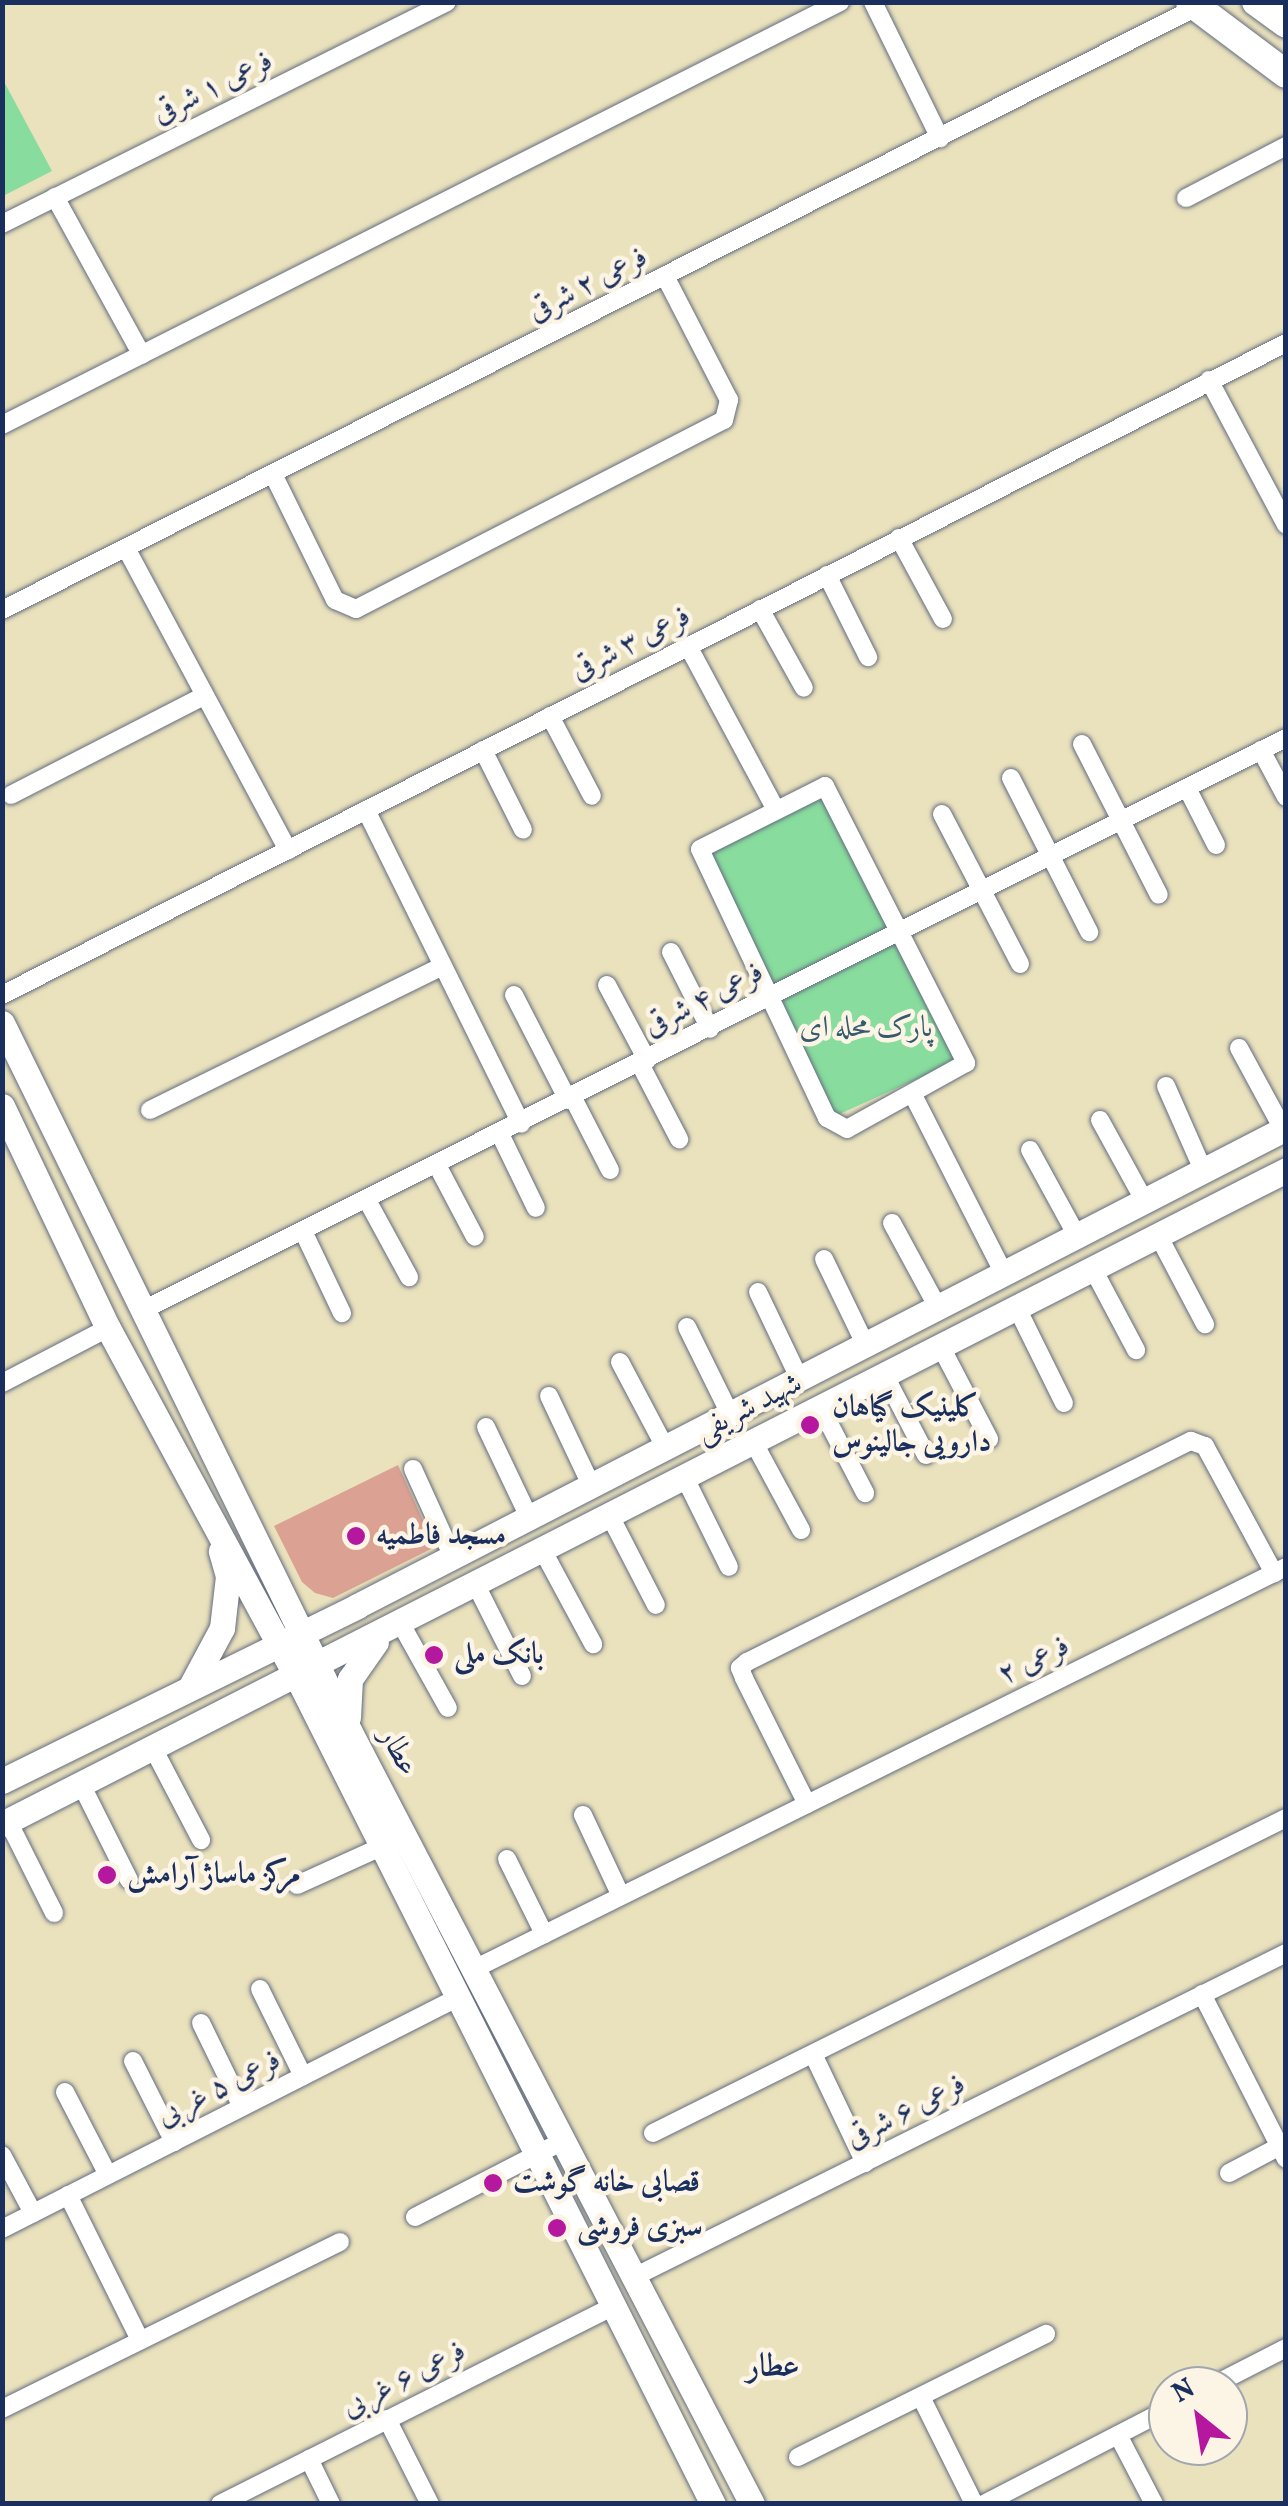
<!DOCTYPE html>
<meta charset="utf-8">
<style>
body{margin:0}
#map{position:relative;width:1288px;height:2506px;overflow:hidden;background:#eae1bd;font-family:Vollkorn,Amiri,serif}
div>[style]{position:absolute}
.green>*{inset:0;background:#88dc9e}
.building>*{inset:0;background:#dba294}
.roads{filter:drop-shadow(0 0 2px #636d7f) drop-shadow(0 0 2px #636d7f)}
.minor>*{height:18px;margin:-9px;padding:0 9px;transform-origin:9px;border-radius:9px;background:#fff}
.secondary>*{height:25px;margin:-12.5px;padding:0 12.5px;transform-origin:12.5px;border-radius:12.5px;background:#fff}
.primary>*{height:28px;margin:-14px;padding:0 14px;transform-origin:14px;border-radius:14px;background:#fff}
.dots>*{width:28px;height:28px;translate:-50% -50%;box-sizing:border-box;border:5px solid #fcf5e5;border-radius:50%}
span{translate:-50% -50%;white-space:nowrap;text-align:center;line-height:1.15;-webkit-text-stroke:9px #fcf5e5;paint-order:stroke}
.street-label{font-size:30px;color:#1b2f5e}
.park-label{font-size:30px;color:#365a6e}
.poi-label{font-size:30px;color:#1b2f5e;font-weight:700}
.left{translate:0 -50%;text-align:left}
.neighbourhood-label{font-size:32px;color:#1b2f5e;font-weight:700}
.frame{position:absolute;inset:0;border:5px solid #1b2f5e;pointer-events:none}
.north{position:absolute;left:1148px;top:2366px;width:100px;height:100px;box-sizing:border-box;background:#fcf5e5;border:2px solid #a2a6af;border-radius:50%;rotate:330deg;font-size:28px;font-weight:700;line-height:40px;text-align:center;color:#1b2f5e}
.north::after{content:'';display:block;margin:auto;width:35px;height:45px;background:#b5179e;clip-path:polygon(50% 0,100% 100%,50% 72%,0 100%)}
</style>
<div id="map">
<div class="green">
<i style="clip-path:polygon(2px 78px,52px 171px,3px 196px,2px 196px)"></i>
<i style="clip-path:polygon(821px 796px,957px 1061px,835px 1116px,711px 853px)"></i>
</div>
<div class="building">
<i style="clip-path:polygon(398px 1465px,435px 1547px,333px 1598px,315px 1593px,302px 1582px,274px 1526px)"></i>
</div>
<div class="roads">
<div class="minor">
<i style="left:873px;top:2px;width:152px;rotate:63.8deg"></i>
<i style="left:55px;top:197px;width:180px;rotate:61.2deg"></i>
<i style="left:1186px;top:198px;width:113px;rotate:-27.5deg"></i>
<i style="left:2px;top:224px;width:497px;rotate:-26.5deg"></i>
<i style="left:1209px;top:380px;width:164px;rotate:62deg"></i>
<i style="left:2px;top:425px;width:939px;rotate:-26.78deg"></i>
<i style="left:273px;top:474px;width:140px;rotate:63.8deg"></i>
<i style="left:335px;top:600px;width:23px;rotate:23deg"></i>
<i style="left:356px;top:609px;width:414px;rotate:-27.2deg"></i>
<i style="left:724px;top:420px;width:21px;rotate:-76deg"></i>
<i style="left:729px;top:400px;width:140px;rotate:-117.3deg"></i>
<i style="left:899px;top:538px;width:92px;rotate:61.5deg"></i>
<i style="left:126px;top:548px;width:343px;rotate:61.8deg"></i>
<i style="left:827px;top:575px;width:92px;rotate:63.4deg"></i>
<i style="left:760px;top:609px;width:90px;rotate:60.9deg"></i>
<i style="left:2px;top:610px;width:1339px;rotate:-26.78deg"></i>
<i style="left:688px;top:646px;width:186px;rotate:61.8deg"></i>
<i style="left:550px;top:716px;width:90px;rotate:62.3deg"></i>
<i style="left:1082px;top:744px;width:169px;rotate:63deg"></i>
<i style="left:483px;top:750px;width:89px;rotate:63.4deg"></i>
<i style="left:1261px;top:750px;width:53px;rotate:62deg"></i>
<i style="left:1011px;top:778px;width:173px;rotate:63.1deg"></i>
<i style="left:825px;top:786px;width:311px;rotate:63deg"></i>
<i style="left:966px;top:1063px;width:136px;rotate:151deg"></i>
<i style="left:847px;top:1129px;width:23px;rotate:-151deg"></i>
<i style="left:827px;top:1118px;width:297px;rotate:-115.3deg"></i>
<i style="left:700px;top:849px;width:140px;rotate:-26.7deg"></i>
<i style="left:1187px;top:788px;width:64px;rotate:63deg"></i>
<i style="left:11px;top:795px;width:217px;rotate:-27.2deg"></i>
<i style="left:366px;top:810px;width:350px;rotate:63.7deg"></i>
<i style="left:942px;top:814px;width:169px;rotate:62.5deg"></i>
<i style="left:671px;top:952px;width:86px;rotate:63.1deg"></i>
<i style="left:607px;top:985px;width:85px;rotate:61.9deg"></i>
<i style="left:2px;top:995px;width:1440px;rotate:-26.92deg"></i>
<i style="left:514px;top:995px;width:118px;rotate:62.8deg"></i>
<i style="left:1239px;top:1048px;width:92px;rotate:61.5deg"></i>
<i style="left:640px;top:1064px;width:85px;rotate:62.5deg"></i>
<i style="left:1166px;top:1086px;width:92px;rotate:66.2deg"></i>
<i style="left:913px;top:1095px;width:199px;rotate:63deg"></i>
<i style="left:573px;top:1098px;width:81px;rotate:62.8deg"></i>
<i style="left:150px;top:1110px;width:326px;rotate:-26.2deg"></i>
<i style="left:1100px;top:1120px;width:91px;rotate:61.2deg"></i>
<i style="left:500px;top:1134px;width:82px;rotate:64.1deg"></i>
<i style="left:1030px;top:1150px;width:96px;rotate:61.3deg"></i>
<i style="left:437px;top:1165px;width:81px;rotate:62.2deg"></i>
<i style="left:367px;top:1200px;width:88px;rotate:61.4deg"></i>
<i style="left:892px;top:1223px;width:94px;rotate:61.5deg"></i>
<i style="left:303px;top:1231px;width:91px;rotate:64.6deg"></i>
<i style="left:1158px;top:1235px;width:101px;rotate:62.2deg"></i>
<i style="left:824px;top:1259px;width:94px;rotate:64.2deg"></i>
<i style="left:1093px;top:1269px;width:92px;rotate:62deg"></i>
<i style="left:758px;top:1292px;width:95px;rotate:64.5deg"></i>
<i style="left:147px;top:1308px;width:1274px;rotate:-26.59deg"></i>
<i style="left:1017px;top:1308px;width:106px;rotate:63.7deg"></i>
<i style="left:687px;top:1327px;width:97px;rotate:63.7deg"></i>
<i style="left:941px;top:1347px;width:104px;rotate:62.4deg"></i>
<i style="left:620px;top:1362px;width:96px;rotate:62.1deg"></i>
<i style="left:885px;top:1376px;width:89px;rotate:62.6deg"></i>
<i style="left:2px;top:1383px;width:119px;rotate:-27.4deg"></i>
<i style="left:549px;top:1396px;width:98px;rotate:64.7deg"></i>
<i style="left:821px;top:1408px;width:96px;rotate:62.6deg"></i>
<i style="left:486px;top:1427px;width:100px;rotate:64.5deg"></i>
<i style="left:754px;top:1443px;width:99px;rotate:61.6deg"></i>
<i style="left:413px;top:1469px;width:97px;rotate:65.6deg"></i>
<i style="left:685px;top:1478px;width:99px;rotate:63.7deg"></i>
<i style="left:610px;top:1516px;width:100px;rotate:62.7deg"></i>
<i style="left:543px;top:1551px;width:106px;rotate:61.7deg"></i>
<i style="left:476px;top:1585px;width:102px;rotate:63.2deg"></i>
<i style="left:401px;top:1624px;width:96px;rotate:60.8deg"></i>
<i style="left:153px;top:1748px;width:104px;rotate:62.4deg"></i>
<i style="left:81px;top:1784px;width:107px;rotate:63.4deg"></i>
<i style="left:807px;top:1804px;width:141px;rotate:-116.6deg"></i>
<i style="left:744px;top:1678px;width:11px;rotate:-112deg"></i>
<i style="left:740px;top:1668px;width:9px;rotate:-41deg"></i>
<i style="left:747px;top:1662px;width:496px;rotate:-26.5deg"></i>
<i style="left:1191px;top:1441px;width:15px;rotate:20deg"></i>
<i style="left:1205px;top:1446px;width:145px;rotate:61.5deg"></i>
<i style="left:583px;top:1815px;width:89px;rotate:64.9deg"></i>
<i style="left:8px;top:1821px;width:103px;rotate:63.4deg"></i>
<i style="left:507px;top:1859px;width:84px;rotate:63.7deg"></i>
<i style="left:297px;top:1885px;width:94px;rotate:-24.4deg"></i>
<i style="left:474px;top:1969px;width:906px;rotate:-26.34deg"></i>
<i style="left:260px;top:1989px;width:97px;rotate:63.7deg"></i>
<i style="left:1202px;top:1994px;width:185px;rotate:63deg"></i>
<i style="left:201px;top:2023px;width:93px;rotate:64deg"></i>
<i style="left:813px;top:2054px;width:121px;rotate:64.5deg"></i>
<i style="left:133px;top:2061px;width:91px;rotate:63.2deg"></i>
<i style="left:65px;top:2092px;width:93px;rotate:62.6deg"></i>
<i style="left:653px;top:2133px;width:707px;rotate:-26.46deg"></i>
<i style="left:2px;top:2155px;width:66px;rotate:61.9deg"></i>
<i style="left:1229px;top:2173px;width:64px;rotate:-27.8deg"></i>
<i style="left:68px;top:2195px;width:162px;rotate:63.6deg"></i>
<i style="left:415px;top:2217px;width:166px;rotate:-27.2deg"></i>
<i style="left:2px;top:2229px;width:513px;rotate:-26.92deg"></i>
<i style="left:634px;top:2277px;width:728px;rotate:-26.42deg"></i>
<i style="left:1212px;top:2386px;width:83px;rotate:-27.2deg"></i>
<i style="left:921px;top:2397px;width:119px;rotate:63.6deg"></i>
<i style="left:2px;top:2409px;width:377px;rotate:-26.3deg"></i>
<i style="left:387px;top:2419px;width:95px;rotate:63.2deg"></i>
<i style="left:1118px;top:2435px;width:78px;rotate:62.4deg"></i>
<i style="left:798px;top:2457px;width:277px;rotate:-26.4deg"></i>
<i style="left:309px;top:2459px;width:50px;rotate:63.9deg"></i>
<i style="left:220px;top:2504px;width:441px;rotate:-26.7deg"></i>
<i style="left:984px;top:2504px;width:207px;rotate:-27.3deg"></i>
</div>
<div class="secondary">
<i style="left:2px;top:1023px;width:790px;rotate:63.86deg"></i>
<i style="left:350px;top:1732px;width:870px;rotate:62.49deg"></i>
<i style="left:2px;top:1106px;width:246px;rotate:64.5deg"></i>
<i style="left:108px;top:1328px;width:397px;rotate:61.6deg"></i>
<i style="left:297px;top:1677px;width:926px;rotate:63.3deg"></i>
<i style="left:191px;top:1686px;width:66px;rotate:-61.9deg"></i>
<i style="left:222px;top:1628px;width:52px;rotate:-83.4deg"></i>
<i style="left:228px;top:1576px;width:26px;rotate:-106deg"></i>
<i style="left:348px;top:1717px;width:38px;rotate:-87deg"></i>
<i style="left:350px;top:1679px;width:45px;rotate:-54.9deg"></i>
<i style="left:2px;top:1781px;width:396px;rotate:-26.2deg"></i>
<i style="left:357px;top:1606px;width:1045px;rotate:-27.23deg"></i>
<i style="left:2px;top:1824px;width:1441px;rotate:-26.99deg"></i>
</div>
<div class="primary">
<i style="left:1190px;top:2px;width:120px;rotate:36.9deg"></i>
<i style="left:1256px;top:2px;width:37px;rotate:36deg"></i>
</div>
</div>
<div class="dots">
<i style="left:810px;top:1425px;background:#b5179e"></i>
<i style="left:356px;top:1536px;background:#b5179e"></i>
<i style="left:434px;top:1655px;background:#b5179e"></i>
<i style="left:107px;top:1875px;background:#b5179e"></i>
<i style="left:493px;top:2183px;background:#b5179e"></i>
<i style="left:557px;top:2228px;background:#b5179e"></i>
</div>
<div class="street-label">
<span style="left:213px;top:88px;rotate:-26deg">فرعی ۱ شرقی</span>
<span style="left:588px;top:285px;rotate:-27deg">فرعی ۲ شرقی</span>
<span style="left:631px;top:644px;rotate:-27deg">فرعی ۳ شرقی</span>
<span style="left:704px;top:1000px;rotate:-27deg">فرعی ۴ شرقی</span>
<span style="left:749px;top:1408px;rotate:-27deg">شهید شریفی</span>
<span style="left:1034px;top:1661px;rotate:-26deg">فرعی ۲</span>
<span style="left:398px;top:1752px;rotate:62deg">عطار</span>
<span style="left:219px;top:2089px;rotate:-27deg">فرعی ۵ غربی</span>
<span style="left:906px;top:2112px;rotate:-27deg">فرعی ۶ شرقی</span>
<span style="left:404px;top:2380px;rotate:-27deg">فرعی ۶ غربی</span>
</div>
<div class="park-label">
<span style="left:866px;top:1028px">پارک محله ای</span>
</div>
<div class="poi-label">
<span class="left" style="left:832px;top:1425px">کلینیک گیاهان<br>دارویی جالینوس</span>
<span class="left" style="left:376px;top:1536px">مسجد فاطمیه</span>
<span class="left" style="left:454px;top:1655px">بانک ملی</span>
<span class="left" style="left:127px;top:1875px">مرکز ماساژ آرامش</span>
<span class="left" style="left:513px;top:2183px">قصابی خانه گوشت</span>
<span class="left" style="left:577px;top:2228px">سبزی فروشی</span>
</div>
<div class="neighbourhood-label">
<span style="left:773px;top:2368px">عطار</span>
</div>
<div class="frame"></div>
<div class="north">N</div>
</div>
